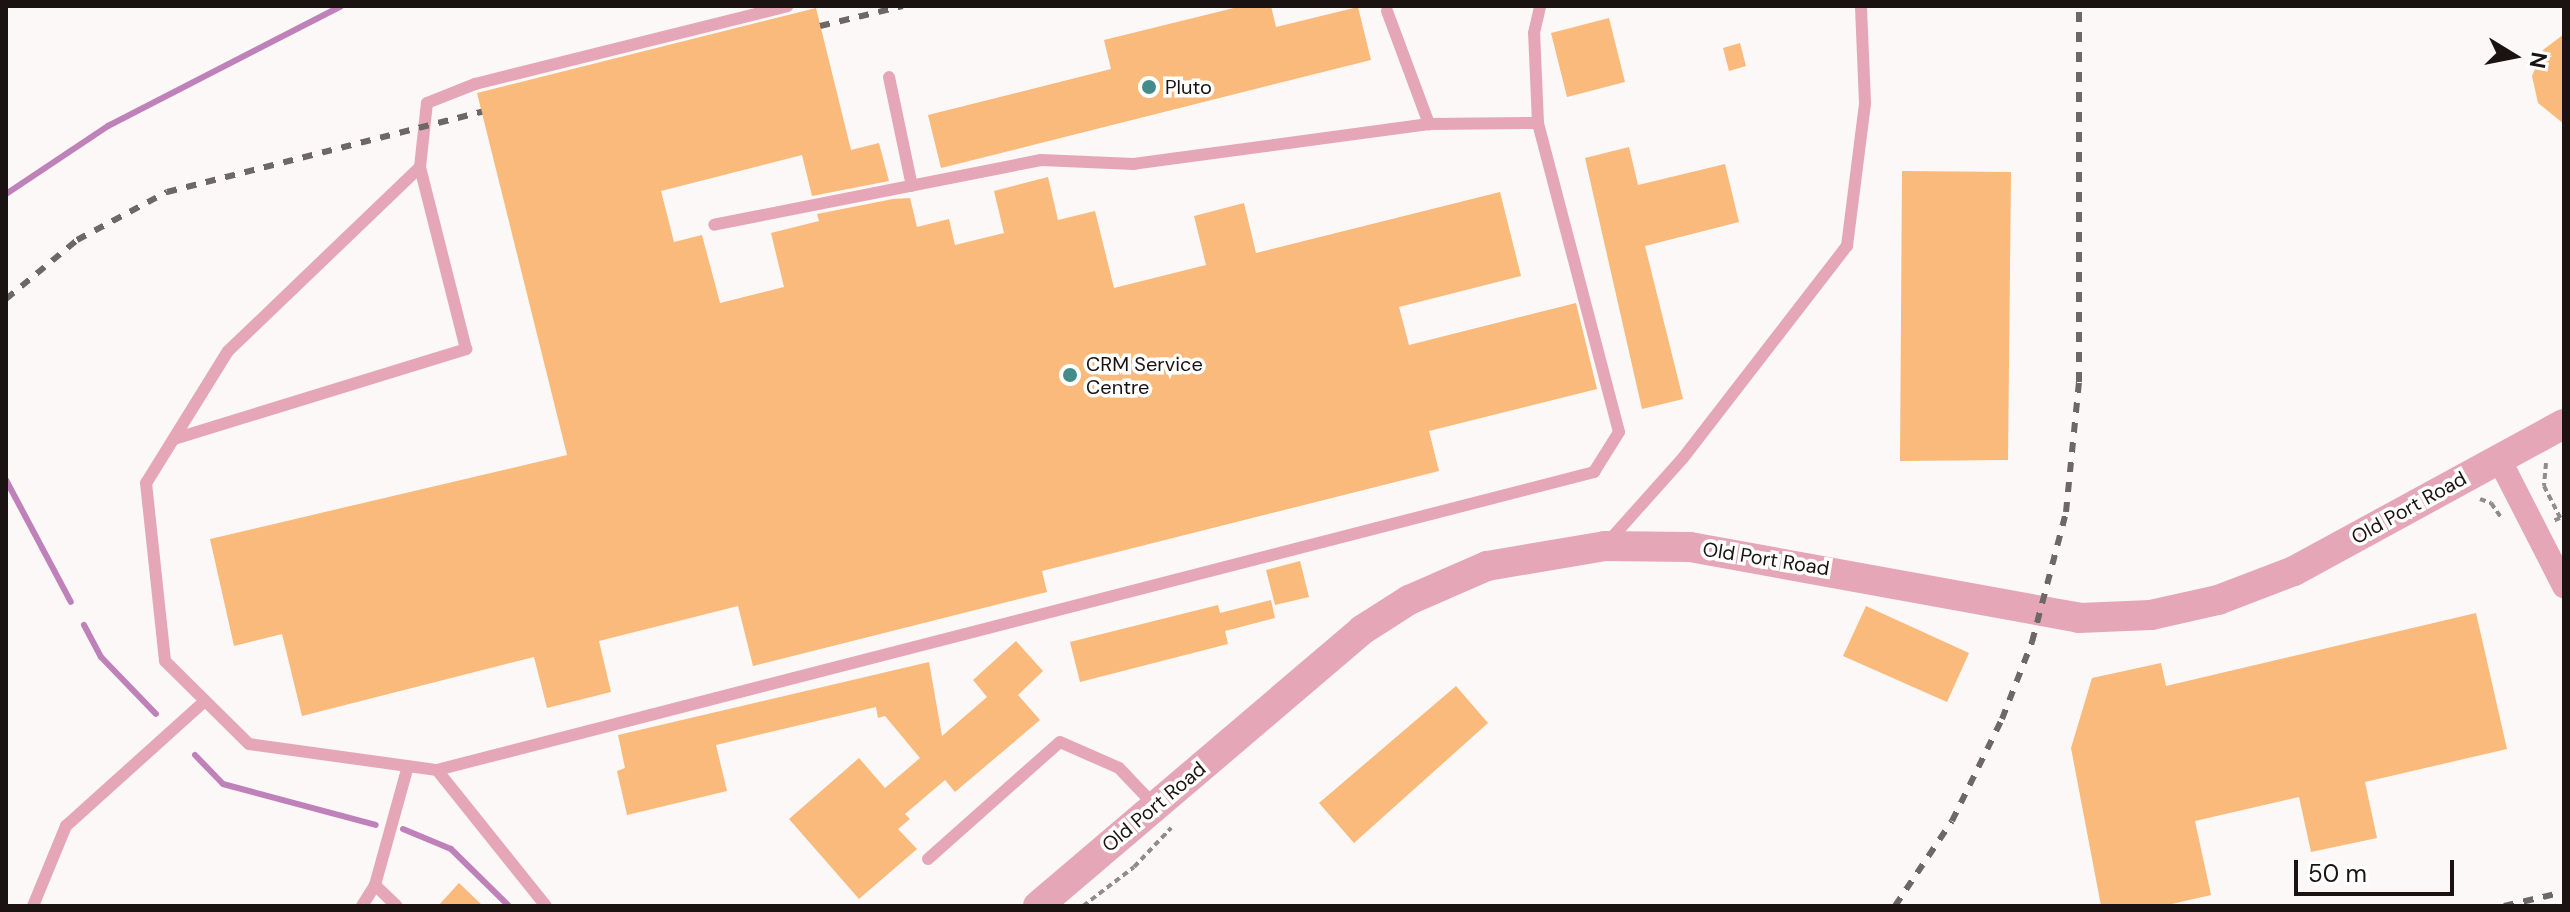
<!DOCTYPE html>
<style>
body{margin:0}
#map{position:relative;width:2570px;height:912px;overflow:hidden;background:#fcf8f7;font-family:"DM Sans",sans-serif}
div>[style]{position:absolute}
.stream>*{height:6px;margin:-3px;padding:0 3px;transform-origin:3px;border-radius:3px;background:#bf81ba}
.building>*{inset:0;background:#f9ba7b}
.path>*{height:4px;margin-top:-2px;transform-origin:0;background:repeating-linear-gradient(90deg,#918c8a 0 6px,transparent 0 10px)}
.service>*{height:12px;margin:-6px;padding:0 6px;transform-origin:6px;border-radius:6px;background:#e5a7b7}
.minor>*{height:24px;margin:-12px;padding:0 12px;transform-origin:12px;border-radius:12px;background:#e5a7b7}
.tertiary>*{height:30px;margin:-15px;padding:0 15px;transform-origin:15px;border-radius:15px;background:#e5a7b7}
.rail>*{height:6px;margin-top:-3px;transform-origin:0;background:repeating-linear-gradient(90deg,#6d6765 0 10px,transparent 0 20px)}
.dots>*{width:22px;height:22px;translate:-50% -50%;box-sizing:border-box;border:4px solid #fff;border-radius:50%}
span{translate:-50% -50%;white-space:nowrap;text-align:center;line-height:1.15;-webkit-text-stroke:7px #fff;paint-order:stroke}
.poi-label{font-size:20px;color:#1a1311}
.left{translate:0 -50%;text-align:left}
.street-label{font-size:20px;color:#1a1311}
.frame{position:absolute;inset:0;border:8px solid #1a1311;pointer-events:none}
.north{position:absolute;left:2474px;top:16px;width:80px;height:80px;-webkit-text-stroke:6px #fff;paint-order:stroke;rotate:100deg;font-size:22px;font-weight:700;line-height:32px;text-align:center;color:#1a1311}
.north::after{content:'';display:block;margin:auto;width:28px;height:36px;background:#1a1311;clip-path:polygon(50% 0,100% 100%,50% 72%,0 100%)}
.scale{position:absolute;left:2294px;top:860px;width:160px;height:36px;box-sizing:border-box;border:4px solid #1a1311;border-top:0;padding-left:10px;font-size:24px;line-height:28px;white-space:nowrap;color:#1a1311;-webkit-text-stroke:6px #fff;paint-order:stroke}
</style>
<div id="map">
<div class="stream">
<i style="left:6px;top:194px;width:123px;rotate:-33.7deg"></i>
<i style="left:108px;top:126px;width:262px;rotate:-27.2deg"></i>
<i style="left:6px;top:480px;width:138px;rotate:62deg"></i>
<i style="left:84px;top:625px;width:36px;rotate:62deg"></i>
<i style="left:101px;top:657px;width:79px;rotate:46deg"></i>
<i style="left:195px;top:755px;width:40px;rotate:46deg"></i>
<i style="left:223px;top:784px;width:158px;rotate:15deg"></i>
<i style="left:403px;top:829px;width:52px;rotate:22.6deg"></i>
<i style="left:451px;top:849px;width:81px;rotate:44.5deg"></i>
</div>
<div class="building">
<i style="clip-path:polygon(1242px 6px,1271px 6px,1276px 27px,1358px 7px,1371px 60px,941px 168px,928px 115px,1111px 69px,1104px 40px)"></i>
<i style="clip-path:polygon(816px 8px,851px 150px,879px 143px,889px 181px,812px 196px,802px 155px,661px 191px,674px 242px,702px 235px,720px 303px,784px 287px,771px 233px,819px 221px,817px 214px,893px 199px,910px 198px,917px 227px,949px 219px,955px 245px,1004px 233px,994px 191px,1048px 177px,1058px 220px,1095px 211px,1114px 288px,1206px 265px,1194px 216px,1244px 203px,1256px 253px,1500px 192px,1521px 276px,1399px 307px,1409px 345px,1576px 303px,1597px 389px,1429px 431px,1439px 471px,1042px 571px,1047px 592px,753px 666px,738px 606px,599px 641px,611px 692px,547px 708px,534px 657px,302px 716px,282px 634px,234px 646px,210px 539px,567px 455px,477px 93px)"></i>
<i style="clip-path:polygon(1609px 18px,1625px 82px,1567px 97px,1551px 33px)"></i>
<i style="clip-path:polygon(2564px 34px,2564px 124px,2538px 103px,2532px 76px,2543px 50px)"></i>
<i style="clip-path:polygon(1740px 43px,1746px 66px,1729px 71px,1723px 48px)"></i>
<i style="clip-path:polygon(1629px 147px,1638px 185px,1725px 164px,1739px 222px,1645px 246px,1683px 399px,1642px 409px,1585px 158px)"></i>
<i style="clip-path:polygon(1902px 171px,2011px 172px,2008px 460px,1900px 461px)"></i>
<i style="clip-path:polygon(1300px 561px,1309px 597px,1275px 605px,1266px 570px)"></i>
<i style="clip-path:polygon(1271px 600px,1275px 618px,1225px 631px,1228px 644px,1080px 682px,1070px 642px,1218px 605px,1220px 613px)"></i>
<i style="clip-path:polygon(1866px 606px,1969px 653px,1947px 702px,1843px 656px)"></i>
<i style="clip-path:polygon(2476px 613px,2507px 749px,2365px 782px,2377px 838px,2311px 852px,2299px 797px,2195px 821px,2211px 895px,2163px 906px,2101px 906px,2071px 748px,2092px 678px,2161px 663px,2166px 686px)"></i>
<i style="clip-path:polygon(1016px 641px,1043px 671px,1018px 695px,1040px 720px,955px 792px,945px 780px,905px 814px,910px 819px,898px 829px,917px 849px,859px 899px,789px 819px,859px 758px,885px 788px,920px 758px,885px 716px,878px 718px,876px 707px,716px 745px,727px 791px,627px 815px,617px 771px,625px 768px,618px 735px,929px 662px,942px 736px,987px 697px,973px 680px)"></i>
<i style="clip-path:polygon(1456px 686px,1488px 723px,1354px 843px,1319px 803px)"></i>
<i style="clip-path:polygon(459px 883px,483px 906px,438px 906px)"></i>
</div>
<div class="path">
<i style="left:2546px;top:463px;width:23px;rotate:95deg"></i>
<i style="left:2544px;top:486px;width:36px;rotate:63deg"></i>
<i style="left:2560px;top:518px;width:8px;rotate:157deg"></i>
<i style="left:2480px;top:499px;width:12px;rotate:20deg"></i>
<i style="left:2491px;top:503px;width:19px;rotate:55deg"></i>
<i style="left:1083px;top:906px;width:64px;rotate:-37.4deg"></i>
<i style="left:1134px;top:867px;width:54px;rotate:-46.5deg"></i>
</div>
<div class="service">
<i style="left:1387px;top:11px;width:121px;rotate:69.6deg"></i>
<i style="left:889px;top:77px;width:111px;rotate:78.1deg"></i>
<i style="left:1538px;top:123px;width:90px;rotate:-92.5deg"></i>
<i style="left:1534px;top:33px;width:28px;rotate:-77deg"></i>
<i style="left:420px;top:167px;width:64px;rotate:-83.8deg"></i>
<i style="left:427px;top:103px;width:52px;rotate:-21.6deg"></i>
<i style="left:475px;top:84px;width:322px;rotate:-14deg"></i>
<i style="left:174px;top:439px;width:306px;rotate:-17.1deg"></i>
<i style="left:466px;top:349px;width:188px;rotate:-104.2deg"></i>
<i style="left:420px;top:167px;width:266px;rotate:136.2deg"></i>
<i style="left:228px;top:351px;width:155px;rotate:121.8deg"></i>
<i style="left:146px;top:483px;width:179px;rotate:83.9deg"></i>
<i style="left:165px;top:661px;width:118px;rotate:44.7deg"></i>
<i style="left:249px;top:744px;width:190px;rotate:7.9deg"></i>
<i style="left:437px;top:770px;width:174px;rotate:51.3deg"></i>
<i style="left:1607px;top:543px;width:114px;rotate:-48.2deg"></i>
<i style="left:1683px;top:458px;width:268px;rotate:-52.3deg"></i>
<i style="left:1847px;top:246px;width:144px;rotate:-82.8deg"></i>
<i style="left:1865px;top:103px;width:97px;rotate:-92.4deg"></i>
<i style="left:437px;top:770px;width:1195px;rotate:-14.44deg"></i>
<i style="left:1594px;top:472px;width:47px;rotate:-58deg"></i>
<i style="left:1619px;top:432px;width:319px;rotate:-104.7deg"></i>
<i style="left:1538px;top:123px;width:109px;rotate:179.5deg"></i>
<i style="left:1429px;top:124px;width:298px;rotate:172.3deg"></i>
<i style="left:1134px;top:164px;width:93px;rotate:-177.5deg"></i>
<i style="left:1041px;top:160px;width:333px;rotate:168.8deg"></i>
<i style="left:928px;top:859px;width:176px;rotate:-41.6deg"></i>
<i style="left:1060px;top:742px;width:64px;rotate:23.8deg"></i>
<i style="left:1119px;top:768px;width:52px;rotate:46.5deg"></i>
<i style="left:375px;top:885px;width:30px;rotate:44deg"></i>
<i style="left:33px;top:906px;width:87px;rotate:-67.6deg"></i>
<i style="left:66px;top:826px;width:187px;rotate:-42deg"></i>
<i style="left:362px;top:906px;width:25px;rotate:-58deg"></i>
<i style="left:375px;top:885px;width:123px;rotate:-74.5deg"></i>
</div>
<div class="minor">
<i style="left:2499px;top:459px;width:143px;rotate:62.9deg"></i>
</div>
<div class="tertiary">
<i style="left:1038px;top:906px;width:426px;rotate:-40.4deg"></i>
<i style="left:1362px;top:630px;width:56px;rotate:-32.6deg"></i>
<i style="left:1409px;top:600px;width:85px;rotate:-23.6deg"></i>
<i style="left:1487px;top:566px;width:120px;rotate:-9.6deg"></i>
<i style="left:1605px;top:546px;width:85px;rotate:0.7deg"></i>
<i style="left:1690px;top:547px;width:395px;rotate:10.3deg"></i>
<i style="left:2079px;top:618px;width:72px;rotate:-2.4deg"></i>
<i style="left:2151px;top:615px;width:69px;rotate:-12.6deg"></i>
<i style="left:2218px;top:600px;width:81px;rotate:-20.9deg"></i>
<i style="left:2294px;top:571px;width:307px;rotate:-28.6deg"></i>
</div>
<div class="rail">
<i style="left:820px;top:26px;width:85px;rotate:-13.5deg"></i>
<i style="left:6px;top:299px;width:92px;rotate:-39.7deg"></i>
<i style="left:77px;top:240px;width:102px;rotate:-28.1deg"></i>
<i style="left:167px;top:192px;width:325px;rotate:-14.3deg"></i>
<i style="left:1895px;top:906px;width:102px;rotate:-56.2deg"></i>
<i style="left:1952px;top:821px;width:114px;rotate:-63.9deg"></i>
<i style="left:2002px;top:719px;width:83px;rotate:-68.7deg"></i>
<i style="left:2032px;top:642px;width:134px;rotate:-75.3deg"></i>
<i style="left:2066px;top:512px;width:131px;rotate:-84.3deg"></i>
<i style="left:2079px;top:382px;width:376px;rotate:-90deg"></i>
<i style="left:2504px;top:906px;width:62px;rotate:-13.1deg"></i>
</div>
<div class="dots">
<i style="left:1149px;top:87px;background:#448c8a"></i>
<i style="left:1070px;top:375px;background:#448c8a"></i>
</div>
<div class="poi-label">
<span class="left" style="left:1165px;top:87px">Pluto</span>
<span class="left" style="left:1086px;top:376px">CRM Service<br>Centre</span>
</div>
<div class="street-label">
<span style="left:2409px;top:508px;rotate:-29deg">Old Port Road</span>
<span style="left:1766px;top:559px;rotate:9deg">Old Port Road</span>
<span style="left:1154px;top:807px;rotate:-40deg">Old Port Road</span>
</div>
<div class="frame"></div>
<div class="north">N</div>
<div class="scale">50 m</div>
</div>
